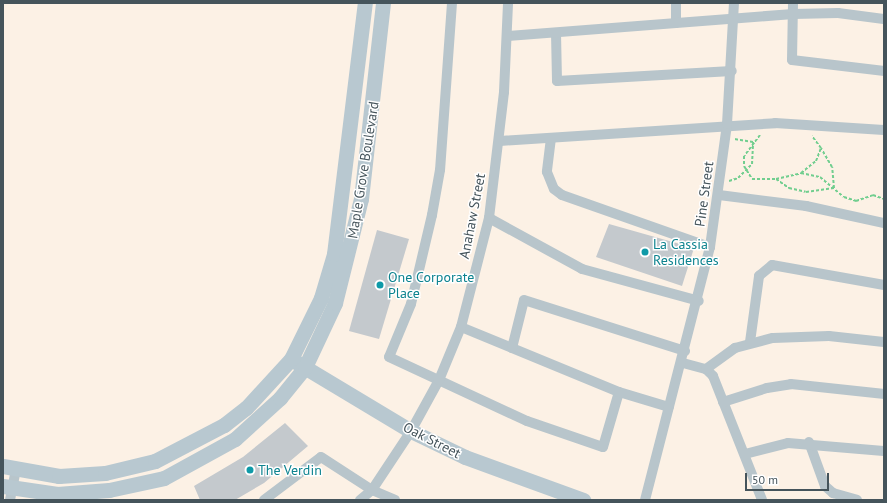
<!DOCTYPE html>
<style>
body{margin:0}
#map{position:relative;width:887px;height:503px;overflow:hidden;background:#f0eded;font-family:"PT Sans",sans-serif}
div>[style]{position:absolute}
.commercial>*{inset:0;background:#fcf1e5}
.building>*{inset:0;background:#c4c9cd}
.path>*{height:2px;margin-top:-1px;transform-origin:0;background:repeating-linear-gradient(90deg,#71ce8f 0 3px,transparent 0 5px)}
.street>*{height:10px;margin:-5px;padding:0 5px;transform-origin:5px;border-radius:5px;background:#b8c5cb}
.secondary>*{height:15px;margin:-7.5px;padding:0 7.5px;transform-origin:7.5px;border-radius:7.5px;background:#b8c8d0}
.dots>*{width:11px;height:11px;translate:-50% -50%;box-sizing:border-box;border:2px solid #fff;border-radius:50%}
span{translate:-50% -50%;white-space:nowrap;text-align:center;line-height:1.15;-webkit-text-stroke:3px #fff;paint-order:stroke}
.street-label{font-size:14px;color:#45545b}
.culture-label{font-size:14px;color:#0d838f}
.left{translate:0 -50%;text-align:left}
.frame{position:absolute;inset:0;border:4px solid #45545b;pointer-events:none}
.scale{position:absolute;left:745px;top:473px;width:84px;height:18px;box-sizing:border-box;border:2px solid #45545b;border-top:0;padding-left:5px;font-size:12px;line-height:14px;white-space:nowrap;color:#45545b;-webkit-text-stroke:3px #fff;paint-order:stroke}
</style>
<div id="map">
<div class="commercial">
<i style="clip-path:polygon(3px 3px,884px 3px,884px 500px,3px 500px)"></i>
</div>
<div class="building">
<i style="clip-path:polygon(609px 224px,694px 248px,682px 286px,596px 257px)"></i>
<i style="clip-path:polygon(377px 230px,409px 239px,379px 339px,349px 331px)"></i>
<i style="clip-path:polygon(285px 423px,308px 446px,264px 483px,235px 500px,200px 500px,194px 486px,243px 457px)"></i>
</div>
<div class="path">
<i style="left:760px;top:135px;width:26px;rotate:127deg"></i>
<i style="left:744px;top:156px;width:10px;rotate:90deg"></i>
<i style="left:744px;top:166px;width:15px;rotate:58deg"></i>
<i style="left:752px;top:179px;width:24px"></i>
<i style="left:776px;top:179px;width:26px;rotate:-13deg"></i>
<i style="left:801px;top:173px;width:19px;rotate:12deg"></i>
<i style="left:820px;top:177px;width:31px;rotate:40deg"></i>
<i style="left:844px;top:197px;width:13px;rotate:18deg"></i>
<i style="left:856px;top:201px;width:18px;rotate:-19deg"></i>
<i style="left:873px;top:195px;width:12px;rotate:20deg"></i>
<i style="left:801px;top:173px;width:19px;rotate:-39deg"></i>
<i style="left:816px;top:161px;width:14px;rotate:-69deg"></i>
<i style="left:821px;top:148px;width:15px;rotate:-127deg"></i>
<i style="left:776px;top:179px;width:16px;rotate:35deg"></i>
<i style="left:789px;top:188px;width:17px;rotate:13deg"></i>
<i style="left:806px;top:192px;width:28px;rotate:-8deg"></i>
<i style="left:834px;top:188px;width:21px;rotate:-95deg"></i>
<i style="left:832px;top:167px;width:22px;rotate:-120deg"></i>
<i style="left:729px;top:181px;width:9px;rotate:-18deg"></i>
<i style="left:738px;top:178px;width:20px;rotate:-45deg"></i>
<i style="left:752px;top:164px;width:22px;rotate:-87deg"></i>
<i style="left:753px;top:142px;width:19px;rotate:-171deg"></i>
</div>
<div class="street">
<i style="left:452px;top:3px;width:167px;rotate:94.1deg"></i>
<i style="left:440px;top:170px;width:46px;rotate:100.1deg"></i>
<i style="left:432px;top:215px;width:91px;rotate:103.3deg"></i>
<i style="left:411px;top:304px;width:57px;rotate:112.5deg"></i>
<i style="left:389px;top:357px;width:152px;rotate:24.9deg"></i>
<i style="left:527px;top:421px;width:80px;rotate:18.9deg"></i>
<i style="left:603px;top:447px;width:57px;rotate:-73.8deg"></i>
<i style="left:676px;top:3px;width:20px;rotate:90deg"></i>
<i style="left:793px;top:3px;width:57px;rotate:91deg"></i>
<i style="left:792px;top:60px;width:93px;rotate:6.8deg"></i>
<i style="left:556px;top:33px;width:48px;rotate:88.8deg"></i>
<i style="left:557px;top:81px;width:175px;rotate:-3.3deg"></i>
<i style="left:507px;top:36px;width:287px;rotate:-4.4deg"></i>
<i style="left:793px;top:14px;width:45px;rotate:-1.3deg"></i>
<i style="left:838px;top:13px;width:46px;rotate:7.4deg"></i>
<i style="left:551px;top:138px;width:34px;rotate:97deg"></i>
<i style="left:547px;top:172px;width:18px;rotate:68deg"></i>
<i style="left:554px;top:189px;width:10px;rotate:37deg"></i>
<i style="left:562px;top:195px;width:157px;rotate:19.4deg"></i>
<i style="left:500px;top:141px;width:276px;rotate:-3.7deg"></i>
<i style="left:775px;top:123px;width:109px;rotate:3.7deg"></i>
<i style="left:719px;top:195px;width:88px;rotate:7.2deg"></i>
<i style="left:806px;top:206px;width:80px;rotate:12.3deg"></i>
<i style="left:489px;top:218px;width:106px;rotate:28.7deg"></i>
<i style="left:582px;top:269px;width:121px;rotate:15.3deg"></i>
<i style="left:461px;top:327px;width:171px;rotate:22.4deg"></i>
<i style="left:619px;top:392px;width:52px;rotate:16.7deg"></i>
<i style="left:750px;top:342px;width:67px;rotate:-82.2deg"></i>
<i style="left:759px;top:276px;width:17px;rotate:-40deg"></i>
<i style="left:772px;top:265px;width:114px;rotate:10.1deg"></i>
<i style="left:512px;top:348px;width:49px;rotate:-76deg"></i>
<i style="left:524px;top:300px;width:169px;rotate:17.6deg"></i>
<i style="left:683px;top:363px;width:24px;rotate:15deg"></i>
<i style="left:706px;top:369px;width:10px;rotate:45deg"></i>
<i style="left:713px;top:376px;width:133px;rotate:68.4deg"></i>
<i style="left:706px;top:369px;width:36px;rotate:-36deg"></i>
<i style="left:735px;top:348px;width:39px;rotate:-15deg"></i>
<i style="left:773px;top:338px;width:56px;rotate:-2deg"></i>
<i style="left:829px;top:336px;width:55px;rotate:6.2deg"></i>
<i style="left:723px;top:402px;width:46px;rotate:-17.7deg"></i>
<i style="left:767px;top:388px;width:24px;rotate:-9deg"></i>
<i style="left:791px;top:384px;width:94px;rotate:6.1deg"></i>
<i style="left:809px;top:442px;width:47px;rotate:70deg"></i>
<i style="left:825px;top:486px;width:11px;rotate:41deg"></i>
<i style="left:833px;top:493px;width:25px;rotate:16deg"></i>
<i style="left:745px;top:454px;width:44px;rotate:-14.3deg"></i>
<i style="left:788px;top:443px;width:96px;rotate:4.8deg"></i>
<i style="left:10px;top:500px;width:31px;rotate:-79deg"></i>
<i style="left:264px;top:500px;width:71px;rotate:-37deg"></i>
<i style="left:321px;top:457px;width:61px;rotate:32.9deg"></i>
<i style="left:372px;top:490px;width:25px;rotate:23deg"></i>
<i style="left:360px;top:500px;width:16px;rotate:-40deg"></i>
<i style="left:372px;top:490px;width:71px;rotate:-56.5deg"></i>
<i style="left:411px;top:431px;width:58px;rotate:-61.2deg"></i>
<i style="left:439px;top:380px;width:57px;rotate:-67.5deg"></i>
<i style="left:461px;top:327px;width:113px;rotate:-75.6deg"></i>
<i style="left:489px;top:218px;width:127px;rotate:-83.2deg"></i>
<i style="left:504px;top:92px;width:89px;rotate:-87.4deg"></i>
<i style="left:645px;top:500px;width:261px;rotate:-75.6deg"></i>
<i style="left:710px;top:247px;width:124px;rotate:-82.1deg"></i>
<i style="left:727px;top:124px;width:121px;rotate:-86.7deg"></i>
</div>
<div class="secondary">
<i style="left:296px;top:362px;width:134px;rotate:31deg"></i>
<i style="left:411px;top:431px;width:60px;rotate:25.7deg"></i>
<i style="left:465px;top:457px;width:126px;rotate:20deg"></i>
<i style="left:3px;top:466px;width:57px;rotate:10.1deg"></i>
<i style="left:59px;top:476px;width:46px;rotate:-3.7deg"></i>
<i style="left:105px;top:473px;width:51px;rotate:-13.5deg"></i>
<i style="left:155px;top:461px;width:78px;rotate:-27.6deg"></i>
<i style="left:224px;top:425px;width:28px;rotate:-38deg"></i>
<i style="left:246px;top:408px;width:67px;rotate:-47.4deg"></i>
<i style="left:291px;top:359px;width:68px;rotate:-63.8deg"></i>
<i style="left:321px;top:298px;width:46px;rotate:-73.5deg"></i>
<i style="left:334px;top:254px;width:253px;rotate:-83deg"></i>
<i style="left:3px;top:486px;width:55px;rotate:8.4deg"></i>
<i style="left:57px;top:494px;width:52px;rotate:-4.4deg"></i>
<i style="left:109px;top:490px;width:56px;rotate:-12.3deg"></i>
<i style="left:164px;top:478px;width:81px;rotate:-28.8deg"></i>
<i style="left:235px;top:439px;width:61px;rotate:-42.3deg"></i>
<i style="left:280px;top:398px;width:40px;rotate:-51deg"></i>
<i style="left:305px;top:367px;width:71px;rotate:-64.9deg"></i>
<i style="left:335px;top:303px;width:107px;rotate:-76deg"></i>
<i style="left:361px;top:199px;width:197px;rotate:-83.6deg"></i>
</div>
<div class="dots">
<i style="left:645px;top:252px;background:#0f9aa8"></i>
<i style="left:380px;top:285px;background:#0f9aa8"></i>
<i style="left:250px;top:470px;background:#0f9aa8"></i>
</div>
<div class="street-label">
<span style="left:363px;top:170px;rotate:-81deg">Maple Grove Boulevard</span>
<span style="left:704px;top:194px;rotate:-82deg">Pine Street</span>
<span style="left:472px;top:216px;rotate:-79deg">Anahaw Street</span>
<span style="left:432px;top:440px;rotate:27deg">Oak Street</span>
</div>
<div class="culture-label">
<span class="left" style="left:653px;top:252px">La Cassia<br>Residences</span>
<span class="left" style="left:388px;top:285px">One Corporate<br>Place</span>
<span class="left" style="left:258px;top:470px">The Verdin</span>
</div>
<div class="frame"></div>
<div class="scale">50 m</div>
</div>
